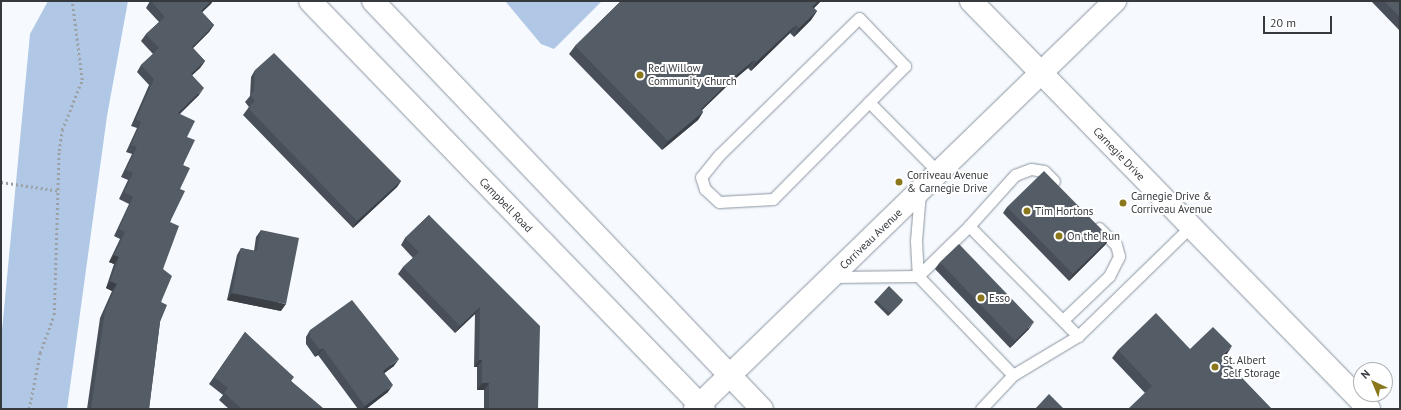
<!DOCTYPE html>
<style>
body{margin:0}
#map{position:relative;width:1401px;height:410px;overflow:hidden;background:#f6faff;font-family:"PT Sans",sans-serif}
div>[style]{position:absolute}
.forest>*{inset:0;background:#b0c8e5}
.path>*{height:2.5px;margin-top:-1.25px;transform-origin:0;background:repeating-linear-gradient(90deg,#9ca0a4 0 2px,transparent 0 5px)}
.roads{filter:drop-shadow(0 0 1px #8b949f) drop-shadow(0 0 1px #8b949f)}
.lane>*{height:11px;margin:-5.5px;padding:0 5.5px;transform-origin:5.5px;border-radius:5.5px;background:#fff}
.street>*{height:22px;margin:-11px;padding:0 11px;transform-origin:11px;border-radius:11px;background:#fff}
.secondary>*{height:22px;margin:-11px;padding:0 11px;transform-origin:11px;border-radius:11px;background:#fff}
.wall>*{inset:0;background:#484f58}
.shaded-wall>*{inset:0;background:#3b4047}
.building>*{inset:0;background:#545c66}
.dots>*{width:11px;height:11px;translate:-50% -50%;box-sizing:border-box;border:2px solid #fff;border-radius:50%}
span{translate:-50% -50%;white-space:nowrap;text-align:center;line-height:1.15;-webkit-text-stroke:4px #fff;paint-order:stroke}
.poi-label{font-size:11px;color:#363a3e}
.left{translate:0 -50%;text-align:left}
.street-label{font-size:11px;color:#363a3e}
.frame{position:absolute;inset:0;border:2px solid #363a3e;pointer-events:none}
.north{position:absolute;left:1353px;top:362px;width:40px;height:40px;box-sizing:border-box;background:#fff;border:1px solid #afb0b2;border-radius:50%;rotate:316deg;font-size:11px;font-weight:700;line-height:16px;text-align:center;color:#363a3e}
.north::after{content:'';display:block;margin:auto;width:14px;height:18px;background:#8b781d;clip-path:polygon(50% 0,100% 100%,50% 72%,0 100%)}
.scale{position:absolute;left:1263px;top:16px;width:69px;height:18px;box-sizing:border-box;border:2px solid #363a3e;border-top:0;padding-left:5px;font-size:12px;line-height:14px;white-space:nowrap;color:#363a3e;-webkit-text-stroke:3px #fff;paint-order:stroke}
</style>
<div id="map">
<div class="forest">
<i style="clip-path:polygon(48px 1px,128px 1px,107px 116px,67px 409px,1px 409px,1px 341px,30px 34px)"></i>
<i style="clip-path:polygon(505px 1px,602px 1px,554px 49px,541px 44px)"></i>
</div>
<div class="path">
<i style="left:1px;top:182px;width:60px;rotate:8.7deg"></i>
<i style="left:29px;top:409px;width:57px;rotate:-78.9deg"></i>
<i style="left:40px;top:353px;width:40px;rotate:-69.8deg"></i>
<i style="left:54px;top:315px;width:164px;rotate:-88.3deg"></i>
<i style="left:59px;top:151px;width:21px;rotate:-82deg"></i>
<i style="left:62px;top:130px;width:54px;rotate:-68.2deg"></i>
<i style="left:82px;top:80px;width:80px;rotate:-97.2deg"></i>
</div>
<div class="roads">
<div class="lane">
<i style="left:869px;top:102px;width:51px;rotate:-45deg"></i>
<i style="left:905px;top:66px;width:66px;rotate:-133.8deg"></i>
<i style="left:859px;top:18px;width:196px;rotate:135.6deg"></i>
<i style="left:719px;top:155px;width:28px;rotate:129deg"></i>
<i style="left:701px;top:177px;width:13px;rotate:72deg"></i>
<i style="left:705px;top:189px;width:19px;rotate:43deg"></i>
<i style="left:719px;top:202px;width:54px;rotate:-3.2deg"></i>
<i style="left:773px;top:199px;width:136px;rotate:-45.3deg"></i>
<i style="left:869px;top:102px;width:100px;rotate:45.4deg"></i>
<i style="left:920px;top:192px;width:49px;rotate:94.7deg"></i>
<i style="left:916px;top:241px;width:35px;rotate:87deg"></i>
<i style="left:918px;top:276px;width:137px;rotate:46.2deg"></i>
<i style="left:969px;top:226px;width:69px;rotate:-48deg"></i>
<i style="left:1015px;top:175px;width:17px;rotate:-21deg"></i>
<i style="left:1031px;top:169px;width:13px;rotate:9deg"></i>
<i style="left:1044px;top:171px;width:14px;rotate:45deg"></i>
<i style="left:833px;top:277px;width:85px;rotate:-0.7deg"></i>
<i style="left:918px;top:276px;width:71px;rotate:-44.4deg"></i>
<i style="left:969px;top:226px;width:155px;rotate:45.3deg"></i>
<i style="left:1063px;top:320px;width:64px;rotate:-43.7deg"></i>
<i style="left:1109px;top:276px;width:22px;rotate:-63deg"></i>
<i style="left:1119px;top:256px;width:11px;rotate:-105deg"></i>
<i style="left:1116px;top:245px;width:24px;rotate:-135deg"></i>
<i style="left:981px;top:409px;width:47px;rotate:-46.7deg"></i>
<i style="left:1013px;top:375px;width:76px;rotate:-31deg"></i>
<i style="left:1078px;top:336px;width:156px;rotate:-44.2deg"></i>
</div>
<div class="street">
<i style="left:971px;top:1px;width:570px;rotate:45.71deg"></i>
</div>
<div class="secondary">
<i style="left:310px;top:1px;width:567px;rotate:46deg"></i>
<i style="left:373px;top:1px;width:564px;rotate:46.37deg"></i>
<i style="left:695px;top:409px;width:586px;rotate:-44.17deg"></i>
</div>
</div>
<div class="wall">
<i style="clip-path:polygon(150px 1px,213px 1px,202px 12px,214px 25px,209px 32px,193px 48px,205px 61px,200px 68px,192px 75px,199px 95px,180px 114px,187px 137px,180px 189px,170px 222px,163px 269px,160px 322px,149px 409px,87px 409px,100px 318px,112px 291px,106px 288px,114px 264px,109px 262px,120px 239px,114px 236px,129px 204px,119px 199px,128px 180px,121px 177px,132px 154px,126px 152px,137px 128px,131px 126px,149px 85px,137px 72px,141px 65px,153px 54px,141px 41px,146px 34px,159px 22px,146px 8px)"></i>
<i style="clip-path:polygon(621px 1px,821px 1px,814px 8px,817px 11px,811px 20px,794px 37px,790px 33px,751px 71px,748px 68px,729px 84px,702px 110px,703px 112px,698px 120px,662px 150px,569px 54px,575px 46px)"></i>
<i style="clip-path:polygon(1371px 1px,1400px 1px,1400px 31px)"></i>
<i style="clip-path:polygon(255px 70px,401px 181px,397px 187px,353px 228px,243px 115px,249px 107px,245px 102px,250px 96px,251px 77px)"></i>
<i style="clip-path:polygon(1007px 207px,1110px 238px,1105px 245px,1069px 281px,1003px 213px)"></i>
<i style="clip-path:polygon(429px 215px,538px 409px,484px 409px,484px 390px,477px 390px,477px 367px,474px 367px,475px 314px,455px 333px,398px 274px,403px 267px,413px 258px,401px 245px,405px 238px)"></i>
<i style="clip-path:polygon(261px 230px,281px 311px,227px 300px,237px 255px,241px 248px,254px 251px,256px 237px)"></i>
<i style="clip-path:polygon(940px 262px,1029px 329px,1010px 348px,935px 269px)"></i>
<i style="clip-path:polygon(876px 300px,903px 300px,888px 316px,874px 302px)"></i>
<i style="clip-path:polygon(310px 330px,394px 366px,384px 373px,388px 392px,366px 409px,358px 409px,318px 355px,315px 357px,306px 344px,306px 337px)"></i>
<i style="clip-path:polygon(245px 332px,292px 382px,323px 409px,229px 409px,219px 400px,223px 395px,209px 384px)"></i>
<i style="clip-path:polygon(1190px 349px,1227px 354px,1223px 358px,1145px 393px,1112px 358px,1118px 350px)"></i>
</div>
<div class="shaded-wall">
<i style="clip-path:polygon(211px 1px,213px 1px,211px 4px,196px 18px,201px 11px)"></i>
<i style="clip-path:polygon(818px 1px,821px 1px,807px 15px,812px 7px)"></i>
<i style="clip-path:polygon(817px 11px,811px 20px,794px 37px,799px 28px)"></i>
<i style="clip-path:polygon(214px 25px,209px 32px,187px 54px,192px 47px)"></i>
<i style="clip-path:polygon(796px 25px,790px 33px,751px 71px,756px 62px)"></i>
<i style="clip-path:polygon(754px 60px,748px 68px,729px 84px,695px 117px,701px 109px,735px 76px)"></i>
<i style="clip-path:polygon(205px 61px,200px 68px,186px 81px,191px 74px)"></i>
<i style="clip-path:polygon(204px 88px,199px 95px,173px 120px,178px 113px)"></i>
<i style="clip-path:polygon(703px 112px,698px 120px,662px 150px,668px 141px)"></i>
<i style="clip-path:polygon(401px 181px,397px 187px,353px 228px,357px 221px)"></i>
<i style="clip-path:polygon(1110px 238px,1105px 245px,1069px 281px,1073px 274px)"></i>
<i style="clip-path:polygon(114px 255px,119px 257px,114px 264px,109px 262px)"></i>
<i style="clip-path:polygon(110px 281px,117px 284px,112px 291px,106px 288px)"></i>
<i style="clip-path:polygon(232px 293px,286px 304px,281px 311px,227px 300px)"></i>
<i style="clip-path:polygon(903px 300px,901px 303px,888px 316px,890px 313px)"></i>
<i style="clip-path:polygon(480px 307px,475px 314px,455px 333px,460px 326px)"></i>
<i style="clip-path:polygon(1034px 322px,1029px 329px,1010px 348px,1015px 341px)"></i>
<i style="clip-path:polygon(1232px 346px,1227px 354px,1216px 365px,1221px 356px)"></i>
<i style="clip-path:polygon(323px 348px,318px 355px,315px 357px,320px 350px)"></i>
<i style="clip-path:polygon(399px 359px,394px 366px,378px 378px,383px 371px)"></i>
<i style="clip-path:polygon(479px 360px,482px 360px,477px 367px,474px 367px)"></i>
<i style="clip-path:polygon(482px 383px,489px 383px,484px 390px,477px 390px)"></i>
<i style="clip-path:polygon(393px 385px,388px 392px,366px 409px,363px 409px,365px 406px)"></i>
</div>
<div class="building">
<i style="clip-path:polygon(151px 1px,211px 1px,201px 11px,214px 25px,192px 47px,205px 61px,191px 74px,204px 88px,178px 113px,195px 121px,187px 137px,195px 140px,183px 165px,190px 168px,180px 189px,185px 191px,170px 222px,179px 226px,163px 269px,172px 276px,161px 302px,167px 305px,160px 322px,149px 409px,91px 409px,105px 311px,117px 284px,110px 281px,119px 257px,114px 255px,125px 232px,119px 229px,133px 197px,124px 192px,133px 173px,126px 170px,137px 147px,131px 145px,141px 122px,136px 119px,154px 79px,141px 65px,159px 48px,146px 34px,165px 17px)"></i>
<i style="clip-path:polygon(621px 1px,818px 1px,812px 7px,817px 11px,799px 28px,796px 25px,756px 62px,754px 60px,735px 76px,701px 109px,703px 112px,668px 141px,575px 46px)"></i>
<i style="clip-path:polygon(1384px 1px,1400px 1px,1400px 17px)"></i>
<i style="clip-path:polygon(274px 53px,401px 181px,357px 221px,248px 108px,255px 101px,250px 95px,254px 91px,255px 70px)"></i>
<i style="clip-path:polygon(1044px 171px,1110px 238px,1073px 274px,1007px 207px)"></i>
<i style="clip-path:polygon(429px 215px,540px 326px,538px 409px,489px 409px,489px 383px,482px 383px,482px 360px,479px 360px,480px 307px,460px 326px,403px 267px,419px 252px,405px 238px)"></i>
<i style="clip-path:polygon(261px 230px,299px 238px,286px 304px,232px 293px,241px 248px,257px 251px)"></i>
<i style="clip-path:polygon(959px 244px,1034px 322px,1015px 341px,940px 262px)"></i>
<i style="clip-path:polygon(889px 286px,903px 300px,890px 313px,876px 300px)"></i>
<i style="clip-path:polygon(352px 300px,399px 359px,383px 371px,393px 385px,365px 406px,323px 348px,320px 350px,310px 337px,310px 330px)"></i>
<i style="clip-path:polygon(1156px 313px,1190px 349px,1213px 327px,1232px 346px,1221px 356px,1272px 409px,1128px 409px,1152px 386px,1118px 350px)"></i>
<i style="clip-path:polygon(245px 332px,294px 377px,291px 381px,323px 408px,322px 409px,242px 409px,224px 393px,228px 388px,214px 377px)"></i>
<i style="clip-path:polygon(1049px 394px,1064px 409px,1035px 409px)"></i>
</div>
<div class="dots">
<i style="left:640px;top:75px;background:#8b781d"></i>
<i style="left:899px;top:182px;background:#8b781d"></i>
<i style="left:1123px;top:203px;background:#8b781d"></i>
<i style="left:1027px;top:211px;background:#8b781d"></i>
<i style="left:1059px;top:236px;background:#8b781d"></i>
<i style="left:981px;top:298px;background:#8b781d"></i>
<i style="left:1215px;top:367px;background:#8b781d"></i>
</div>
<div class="poi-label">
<span class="left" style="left:648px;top:75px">Red Willow<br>Community Church</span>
<span class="left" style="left:907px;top:182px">Corriveau Avenue<br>&amp; Carnegie Drive</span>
<span class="left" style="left:1131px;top:203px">Carnegie Drive &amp;<br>Corriveau Avenue</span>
<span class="left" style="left:1035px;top:211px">Tim Hortons</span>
<span class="left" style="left:1067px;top:236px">On the Run</span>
<span class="left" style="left:989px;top:298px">Esso</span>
<span class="left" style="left:1223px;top:367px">St. Albert<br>Self Storage</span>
</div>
<div class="street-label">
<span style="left:1119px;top:154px;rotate:46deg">Carnegie Drive</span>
<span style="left:506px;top:205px;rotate:46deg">Campbell Road</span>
<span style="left:871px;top:239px;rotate:-44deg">Corriveau Avenue</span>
</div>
<div class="frame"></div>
<div class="north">N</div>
<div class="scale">20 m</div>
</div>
